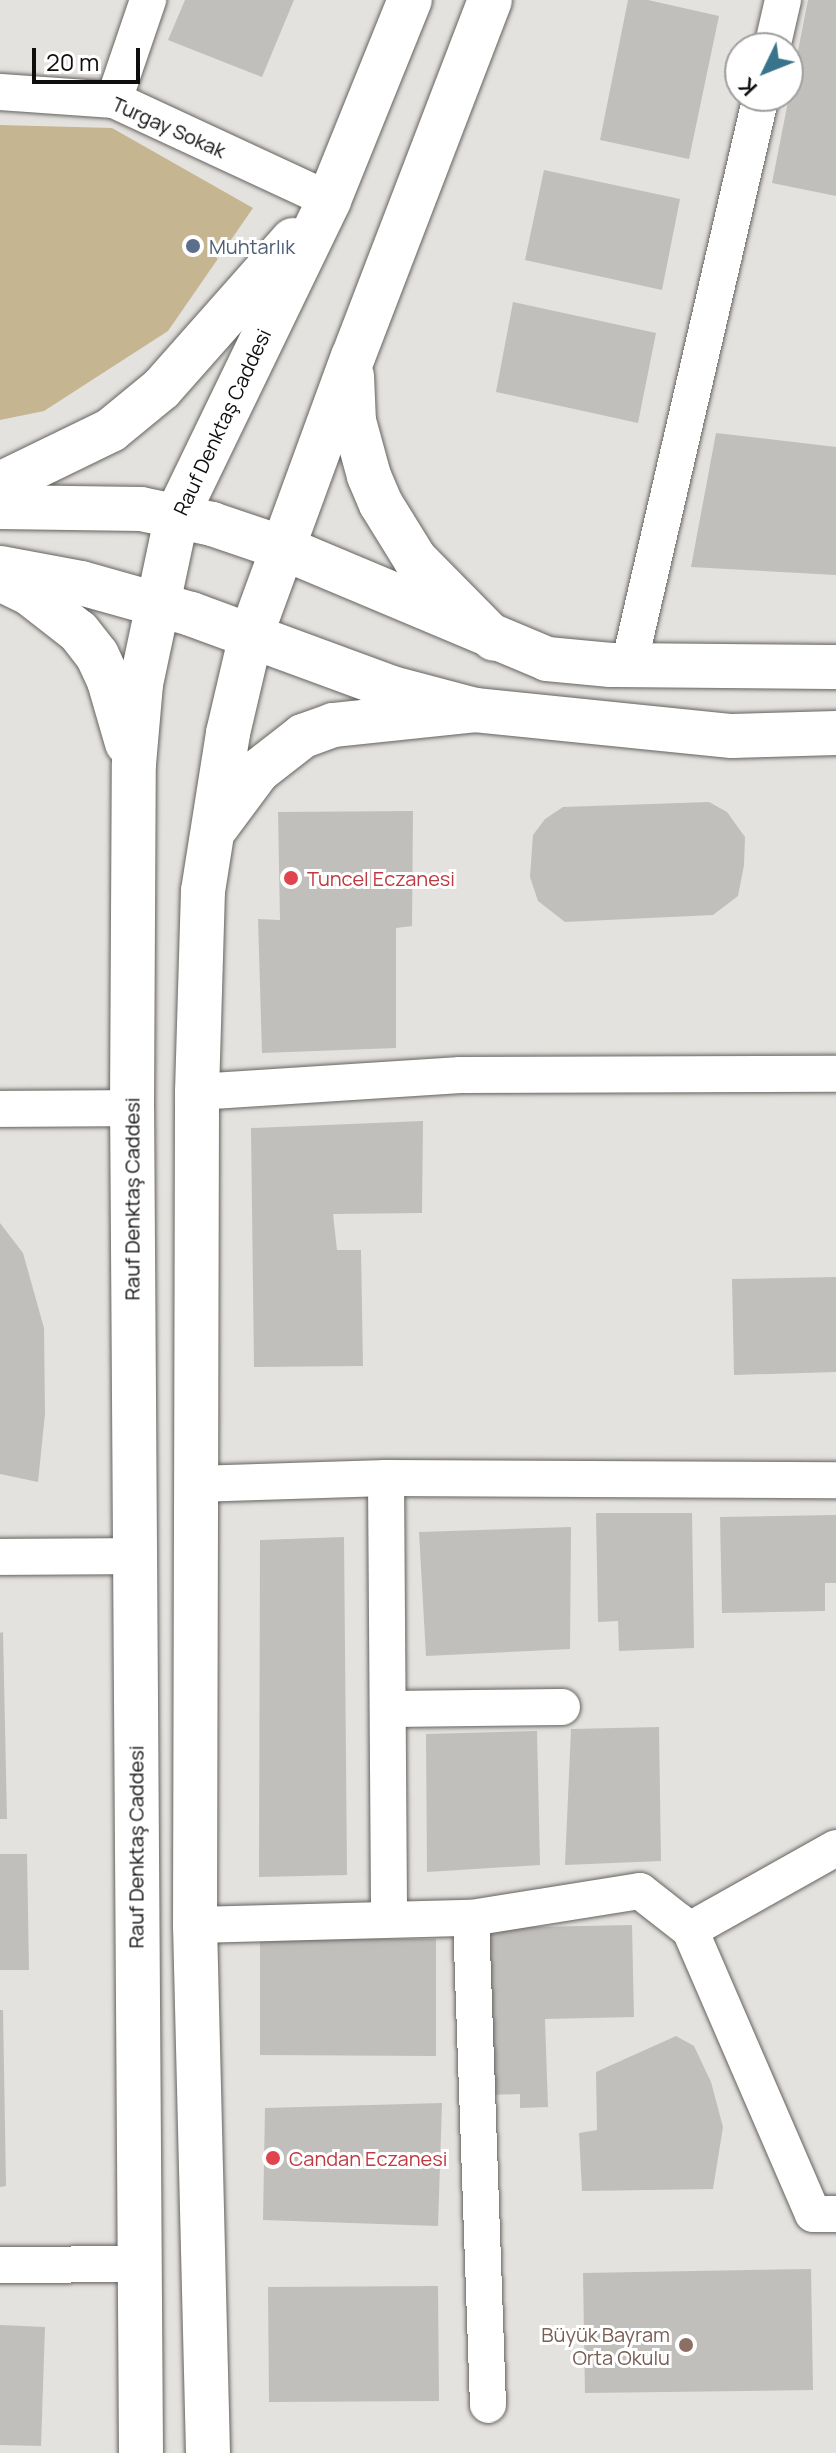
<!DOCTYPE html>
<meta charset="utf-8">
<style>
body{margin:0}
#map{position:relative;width:836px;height:2453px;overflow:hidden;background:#e4e2de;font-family:Manrope,sans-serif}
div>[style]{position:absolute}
.green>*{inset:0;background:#c5b590}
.building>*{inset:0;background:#c1bfbb}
.roads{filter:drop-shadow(0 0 2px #656360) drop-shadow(0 0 2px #656360)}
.minor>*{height:36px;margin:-18px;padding:0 18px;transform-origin:18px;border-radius:18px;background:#fff}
.tertiary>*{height:44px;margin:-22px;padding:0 22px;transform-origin:22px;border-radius:22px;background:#fff}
.primary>*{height:44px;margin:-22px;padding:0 22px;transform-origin:22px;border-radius:22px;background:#fff}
.dots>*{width:22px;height:22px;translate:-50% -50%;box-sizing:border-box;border:4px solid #fff;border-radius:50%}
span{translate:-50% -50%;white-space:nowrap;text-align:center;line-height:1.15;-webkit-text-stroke:6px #fff;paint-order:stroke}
.street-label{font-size:20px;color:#0f0e0d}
.service-label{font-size:20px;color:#4e5e75}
.left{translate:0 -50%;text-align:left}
.health-label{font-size:20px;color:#be3a42}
.education-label{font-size:20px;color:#785e54}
.right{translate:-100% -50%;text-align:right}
.north{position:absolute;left:724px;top:32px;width:80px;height:80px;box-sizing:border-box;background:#fff;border:2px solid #9f9f9e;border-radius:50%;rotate:227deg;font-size:22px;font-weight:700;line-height:32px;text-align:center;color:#0f0e0d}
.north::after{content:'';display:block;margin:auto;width:28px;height:36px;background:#39748c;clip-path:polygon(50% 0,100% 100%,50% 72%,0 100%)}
.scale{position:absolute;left:32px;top:48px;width:108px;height:36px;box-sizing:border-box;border:4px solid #0f0e0d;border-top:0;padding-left:10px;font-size:24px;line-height:28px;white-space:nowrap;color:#0f0e0d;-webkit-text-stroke:6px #fff;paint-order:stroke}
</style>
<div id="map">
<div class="green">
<i style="clip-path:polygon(0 125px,112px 128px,253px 208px,168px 331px,44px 411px,0 420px)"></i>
</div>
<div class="building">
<i style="clip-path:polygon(185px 0,294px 0,262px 77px,168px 40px)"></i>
<i style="clip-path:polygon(628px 0,648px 0,719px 16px,689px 159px,600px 140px)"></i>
<i style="clip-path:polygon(808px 0,836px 0,836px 196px,772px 183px)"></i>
<i style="clip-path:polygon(544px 170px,680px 199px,662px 290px,525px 260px)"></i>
<i style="clip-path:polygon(513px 302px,656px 333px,638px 423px,496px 392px)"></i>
<i style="clip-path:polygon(716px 433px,836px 447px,836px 575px,691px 567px)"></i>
<i style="clip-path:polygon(709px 802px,727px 812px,745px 837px,744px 865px,738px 896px,713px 915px,565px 922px,538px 901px,530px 877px,533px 835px,545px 819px,563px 807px)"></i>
<i style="clip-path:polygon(413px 811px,412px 926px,396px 928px,396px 1048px,262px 1053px,258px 919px,280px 920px,278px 812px)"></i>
<i style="clip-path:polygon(423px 1121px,422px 1213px,333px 1214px,337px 1250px,361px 1250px,363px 1366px,254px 1367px,251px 1128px)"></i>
<i style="clip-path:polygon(0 1223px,23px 1253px,44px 1328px,45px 1414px,38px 1482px,0 1474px)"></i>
<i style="clip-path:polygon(836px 1277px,836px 1372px,734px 1375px,732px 1279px)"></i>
<i style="clip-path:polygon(596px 1513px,692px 1513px,694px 1648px,619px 1651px,618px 1621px,598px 1622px)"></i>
<i style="clip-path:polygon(836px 1515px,836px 1583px,825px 1583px,825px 1611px,722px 1613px,720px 1517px)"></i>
<i style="clip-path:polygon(571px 1527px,570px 1649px,426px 1656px,419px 1532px)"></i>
<i style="clip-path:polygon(344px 1537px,347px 1875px,259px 1877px,260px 1540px)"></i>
<i style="clip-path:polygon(3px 1632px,7px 1819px,0 1819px,0 1633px)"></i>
<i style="clip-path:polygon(659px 1727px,661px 1861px,565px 1865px,571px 1729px)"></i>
<i style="clip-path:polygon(537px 1731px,540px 1865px,427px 1872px,426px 1734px)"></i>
<i style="clip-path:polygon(0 1854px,27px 1854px,29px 1970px,0 1970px)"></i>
<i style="clip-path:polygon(632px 1925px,634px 2017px,545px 2019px,548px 2107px,520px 2108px,520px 2094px,488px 2095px,483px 1928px)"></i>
<i style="clip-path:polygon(260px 1939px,436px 1939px,436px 2056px,260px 2055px)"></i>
<i style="clip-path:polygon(0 2010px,3px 2010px,6px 2186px,0 2187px)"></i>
<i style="clip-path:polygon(676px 2036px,694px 2046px,711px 2082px,723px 2127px,713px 2189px,582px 2191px,579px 2133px,597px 2130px,596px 2072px)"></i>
<i style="clip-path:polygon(442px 2103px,438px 2226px,263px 2220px,265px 2108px)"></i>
<i style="clip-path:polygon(811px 2269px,813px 2390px,585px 2393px,583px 2273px)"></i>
<i style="clip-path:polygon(438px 2286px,439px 2401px,269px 2402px,268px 2287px)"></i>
<i style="clip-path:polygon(0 2325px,45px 2327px,41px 2446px,0 2445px)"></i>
</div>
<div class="roads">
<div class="minor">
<i style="left:772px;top:48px;width:49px;rotate:-77.1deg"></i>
<i style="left:0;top:92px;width:114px;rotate:4deg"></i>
<i style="left:114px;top:100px;width:237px;rotate:24.9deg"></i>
<i style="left:114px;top:100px;width:106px;rotate:-71.2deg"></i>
<i style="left:629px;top:665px;width:584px;rotate:-76.94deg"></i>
<i style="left:197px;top:1092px;width:264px;rotate:-3.7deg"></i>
<i style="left:460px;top:1075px;width:376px;rotate:-0.2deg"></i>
<i style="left:0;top:1109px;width:132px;rotate:-0.4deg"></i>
<i style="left:386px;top:1478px;width:441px;rotate:89.6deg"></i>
<i style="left:195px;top:1484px;width:191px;rotate:-1.8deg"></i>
<i style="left:386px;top:1478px;width:450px;rotate:0.3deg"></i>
<i style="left:0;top:1557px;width:134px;rotate:-0.4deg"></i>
<i style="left:388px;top:1709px;width:174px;rotate:-0.7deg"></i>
<i style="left:836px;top:1848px;width:167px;rotate:150.7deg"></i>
<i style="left:690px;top:1930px;width:309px;rotate:66.6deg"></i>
<i style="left:813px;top:2214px;width:23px"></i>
<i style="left:471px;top:1918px;width:487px;rotate:88deg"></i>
<i style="left:195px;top:1925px;width:276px;rotate:-1.5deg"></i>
<i style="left:471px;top:1918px;width:171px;rotate:-9.1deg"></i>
<i style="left:640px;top:1891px;width:63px;rotate:38deg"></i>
<i style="left:0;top:2265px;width:140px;rotate:-0.4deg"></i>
</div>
<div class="tertiary">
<i style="left:0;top:507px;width:141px;rotate:0.8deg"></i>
<i style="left:141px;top:509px;width:73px;rotate:11.9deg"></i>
<i style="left:212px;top:524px;width:75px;rotate:18.7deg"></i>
<i style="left:283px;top:548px;width:286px;rotate:22.8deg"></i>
<i style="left:547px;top:659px;width:64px;rotate:5.4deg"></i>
<i style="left:611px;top:665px;width:225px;rotate:0.5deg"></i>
<i style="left:0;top:568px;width:82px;rotate:10.5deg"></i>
<i style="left:81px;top:583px;width:114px;rotate:15.7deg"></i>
<i style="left:191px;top:614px;width:214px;rotate:20.2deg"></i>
<i style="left:392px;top:688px;width:86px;rotate:14.8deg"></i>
<i style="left:475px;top:710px;width:258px;rotate:5.8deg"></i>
<i style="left:732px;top:736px;width:104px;rotate:-1.7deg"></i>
</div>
<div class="primary">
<i style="left:352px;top:376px;width:45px;rotate:87.5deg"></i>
<i style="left:354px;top:421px;width:57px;rotate:74.7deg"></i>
<i style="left:369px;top:476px;width:30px;rotate:67deg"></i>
<i style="left:381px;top:504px;width:65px;rotate:58.3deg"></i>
<i style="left:415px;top:559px;width:112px;rotate:45.4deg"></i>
<i style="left:0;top:484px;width:123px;rotate:-25.9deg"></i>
<i style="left:111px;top:430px;width:65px;rotate:-39.4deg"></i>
<i style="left:161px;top:389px;width:199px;rotate:-48.5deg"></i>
<i style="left:0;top:579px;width:32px;rotate:26deg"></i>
<i style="left:29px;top:593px;width:63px;rotate:38deg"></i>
<i style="left:79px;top:632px;width:29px;rotate:52deg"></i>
<i style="left:97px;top:655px;width:29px;rotate:65deg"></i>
<i style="left:109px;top:681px;width:65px;rotate:73.8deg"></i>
<i style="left:217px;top:826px;width:69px;rotate:-53.3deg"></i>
<i style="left:258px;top:771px;width:57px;rotate:-37.9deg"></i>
<i style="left:303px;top:736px;width:32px;rotate:-20deg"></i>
<i style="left:333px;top:725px;width:143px;rotate:-6deg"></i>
<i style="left:141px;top:2453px;width:1345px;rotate:-90.38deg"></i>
<i style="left:132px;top:1108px;width:344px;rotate:-89.7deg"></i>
<i style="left:134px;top:764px;width:80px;rotate:-85deg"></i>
<i style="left:141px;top:684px;width:173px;rotate:-78deg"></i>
<i style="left:177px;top:515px;width:350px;rotate:-64.2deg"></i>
<i style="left:329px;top:200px;width:216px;rotate:-68deg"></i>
<i style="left:208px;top:2453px;width:528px;rotate:-91.41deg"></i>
<i style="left:195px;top:1925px;width:833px;rotate:-89.86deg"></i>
<i style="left:197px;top:1092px;width:201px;rotate:-88.3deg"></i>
<i style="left:203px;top:891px;width:160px;rotate:-81deg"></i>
<i style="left:228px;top:733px;width:101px;rotate:-76.8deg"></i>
<i style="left:251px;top:635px;width:296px;rotate:-69.9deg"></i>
<i style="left:353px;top:357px;width:382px;rotate:-69deg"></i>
</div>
</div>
<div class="dots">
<i style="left:193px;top:246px;background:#5c6f8a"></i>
<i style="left:291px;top:878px;background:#e0444e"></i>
<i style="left:273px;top:2158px;background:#e0444e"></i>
<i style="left:686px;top:2345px;background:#8d6e63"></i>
</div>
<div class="street-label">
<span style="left:169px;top:127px;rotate:24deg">Turgay Sokak</span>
<span style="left:222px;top:422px;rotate:-65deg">Rauf Denktaş Caddesi</span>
<span style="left:132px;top:1199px;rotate:-90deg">Rauf Denktaş Caddesi</span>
<span style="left:136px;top:1847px;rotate:-90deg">Rauf Denktaş Caddesi</span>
</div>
<div class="service-label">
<span class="left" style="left:209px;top:246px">Muhtarlık</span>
</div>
<div class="health-label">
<span class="left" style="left:307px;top:878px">Tuncel Eczanesi</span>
<span class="left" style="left:289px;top:2158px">Candan Eczanesi</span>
</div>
<div class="education-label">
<span class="right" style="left:670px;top:2346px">Büyük Bayram<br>Orta Okulu</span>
</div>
<div class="north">K</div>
<div class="scale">20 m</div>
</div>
